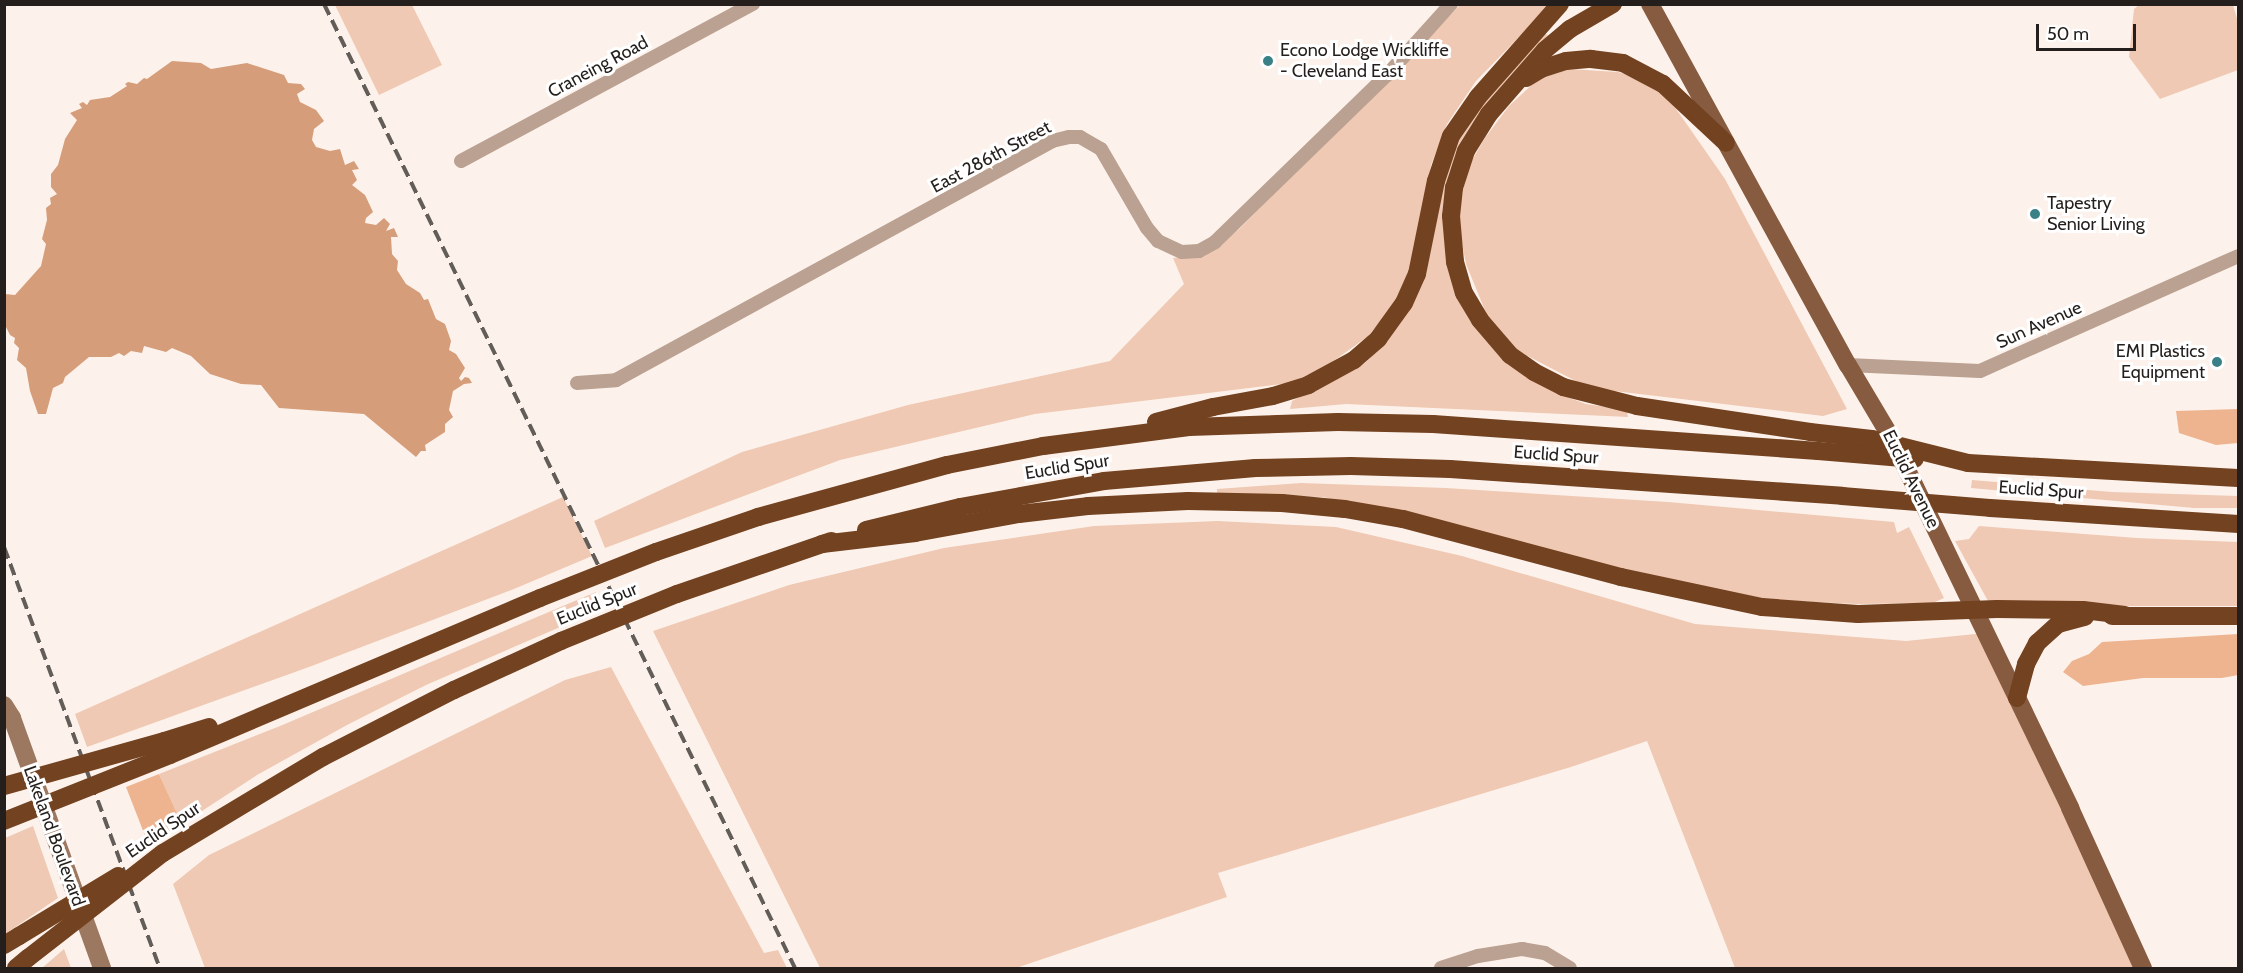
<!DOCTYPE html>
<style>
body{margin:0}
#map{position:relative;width:2243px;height:973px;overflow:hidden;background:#fdf2eb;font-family:Cabin,sans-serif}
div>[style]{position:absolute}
.green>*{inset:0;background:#efc9b3}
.forest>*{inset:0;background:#eeb490}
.water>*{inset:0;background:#d59d79}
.street>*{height:14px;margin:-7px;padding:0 7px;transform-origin:7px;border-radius:7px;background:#baa191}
.secondary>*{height:18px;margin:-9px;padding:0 9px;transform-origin:9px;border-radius:9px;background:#9d7861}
.primary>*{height:18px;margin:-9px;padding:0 9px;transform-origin:9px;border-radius:9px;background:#875b3f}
.highway>*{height:18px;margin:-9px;padding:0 9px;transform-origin:9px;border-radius:9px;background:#734220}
.rail>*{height:4px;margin-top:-2px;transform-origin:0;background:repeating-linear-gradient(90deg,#635d59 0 12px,transparent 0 18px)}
.highway-bridge>*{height:18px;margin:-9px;padding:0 9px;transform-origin:9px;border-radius:9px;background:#734220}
.dots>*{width:16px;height:16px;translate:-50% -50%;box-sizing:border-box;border:3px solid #fff;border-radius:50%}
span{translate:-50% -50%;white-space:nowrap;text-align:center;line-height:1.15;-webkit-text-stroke:6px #fff;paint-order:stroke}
.poi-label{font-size:18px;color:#241f1c}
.left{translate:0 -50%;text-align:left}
.right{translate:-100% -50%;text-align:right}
.street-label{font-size:18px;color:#241f1c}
.frame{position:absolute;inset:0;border:6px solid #241f1c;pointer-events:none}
.scale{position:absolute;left:2036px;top:24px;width:100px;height:27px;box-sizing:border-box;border:3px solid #241f1c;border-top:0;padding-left:8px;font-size:18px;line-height:21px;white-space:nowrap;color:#241f1c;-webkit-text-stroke:4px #fff;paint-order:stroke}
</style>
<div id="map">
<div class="green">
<i style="clip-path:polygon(335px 5px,412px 5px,442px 65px,379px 95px)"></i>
<i style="clip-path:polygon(1460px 5px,1550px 5px,1476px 81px,1447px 124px,1431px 165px,1414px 255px,1404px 284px,1389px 312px,1367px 337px,1325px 367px,1290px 383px,1035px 414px,840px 460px,605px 548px,594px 521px,742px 452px,908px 405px,1110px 361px,1184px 284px,1173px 258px,1205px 255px,1239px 229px)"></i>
<i style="clip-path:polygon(2139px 5px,2233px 5px,2238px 22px,2238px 70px,2160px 99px,2129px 57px,2134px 9px)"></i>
<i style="clip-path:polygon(1543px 33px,1548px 35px,1469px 129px,1449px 173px,1444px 198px,1452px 278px,1556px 393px,1586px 404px,1627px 410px,1628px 417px,1346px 404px,1290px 409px,1292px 401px,1365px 363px,1383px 345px,1443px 175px,1469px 114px)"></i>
<i style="clip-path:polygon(1569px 69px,1618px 72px,1641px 79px,1665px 93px,1725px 179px,1847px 409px,1823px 416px,1589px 388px,1520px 352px,1491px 325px,1466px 264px,1457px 217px,1468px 167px,1485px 138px,1509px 106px,1537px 80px)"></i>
<i style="clip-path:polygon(1972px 480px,2112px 492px,2238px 496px,2238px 508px,2194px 508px,1971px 488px)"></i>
<i style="clip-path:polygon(1301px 483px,1446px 488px,1668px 502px,1894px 522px,1897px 533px,1909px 527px,1944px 598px,1933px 603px,1857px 604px,1772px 600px,1688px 584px,1323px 497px,1217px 495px,1217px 489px)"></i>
<i style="clip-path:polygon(563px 497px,592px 556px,514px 589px,309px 667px,87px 747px,75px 714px)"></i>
<i style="clip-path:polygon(1218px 521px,1336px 527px,1462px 556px,1695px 624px,1906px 641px,1985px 633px,2143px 968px,1735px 968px,1647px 741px,1571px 767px,1218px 873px,1227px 897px,1016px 968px,820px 968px,653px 631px,789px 585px,944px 548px,1094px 526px)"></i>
<i style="clip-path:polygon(1979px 526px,2137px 538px,2238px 542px,2238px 606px,2069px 606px,1988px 601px,1955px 541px,1969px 539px)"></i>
<i style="clip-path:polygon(596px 592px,602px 609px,426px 685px,347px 725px,257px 775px,182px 824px,159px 774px,280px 726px)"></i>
<i style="clip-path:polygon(611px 667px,764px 953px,778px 950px,787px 968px,205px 968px,173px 884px,209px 855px,565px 680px)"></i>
<i style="clip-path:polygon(33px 826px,58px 898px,5px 934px,5px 838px)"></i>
<i style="clip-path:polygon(64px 949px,71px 968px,42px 968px)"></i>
</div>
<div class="forest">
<i style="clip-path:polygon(2238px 409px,2238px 443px,2216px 445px,2179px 433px,2176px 411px)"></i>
<i style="clip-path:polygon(2238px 634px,2238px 675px,2222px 678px,2143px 678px,2083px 686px,2063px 672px,2072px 661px,2089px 654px,2102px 642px)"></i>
<i style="clip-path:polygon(159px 774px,182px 824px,149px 846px,126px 787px)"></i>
</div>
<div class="water">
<i style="clip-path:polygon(172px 61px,201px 63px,211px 69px,247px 63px,284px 75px,288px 83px,301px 84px,305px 89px,297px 94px,300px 102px,316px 110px,324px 121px,314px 129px,312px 140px,316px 147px,330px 151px,340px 149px,345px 165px,354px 161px,359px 169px,352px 170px,357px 180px,352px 185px,365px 195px,373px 212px,366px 218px,365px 223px,376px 225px,384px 218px,390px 224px,386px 231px,394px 228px,398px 237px,391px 237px,392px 254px,398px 261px,397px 270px,406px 284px,420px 293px,424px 300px,428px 299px,436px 319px,445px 324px,451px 341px,449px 350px,456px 354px,465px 368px,459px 378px,461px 381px,465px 377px,469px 378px,472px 383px,464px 384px,453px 391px,449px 410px,453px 417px,445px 424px,445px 432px,425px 445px,426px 451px,421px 451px,416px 457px,364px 414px,279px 408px,261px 385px,241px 384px,210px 374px,191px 356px,172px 348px,166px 352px,144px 346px,142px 353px,131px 351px,124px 356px,119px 353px,111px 357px,89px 357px,65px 377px,63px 383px,53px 388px,46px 414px,38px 414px,30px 391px,26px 368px,17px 360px,19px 348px,14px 343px,15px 338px,10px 335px,5px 325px,5px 294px,15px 295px,41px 266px,46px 244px,42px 239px,47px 220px,46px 208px,51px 204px,50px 198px,57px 194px,51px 187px,51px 174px,58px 165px,65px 139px,77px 120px,70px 113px,82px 108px,79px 104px,83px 102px,87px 105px,90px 100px,110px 97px,127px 86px,125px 84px,128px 82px,137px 84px,144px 78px,147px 79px)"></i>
</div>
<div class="street">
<i style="left:461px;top:161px;width:332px;rotate:-28.3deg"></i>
<i style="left:1848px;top:365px;width:132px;rotate:2.6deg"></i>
<i style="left:1980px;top:371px;width:282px;rotate:-24deg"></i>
<i style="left:577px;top:383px;width:39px;rotate:-4deg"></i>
<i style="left:616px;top:380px;width:497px;rotate:-28.7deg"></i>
<i style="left:1052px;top:141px;width:17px;rotate:-13deg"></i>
<i style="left:1069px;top:137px;width:11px"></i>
<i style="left:1080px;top:137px;width:24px;rotate:30deg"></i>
<i style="left:1101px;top:149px;width:91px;rotate:59.8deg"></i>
<i style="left:1147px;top:228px;width:17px;rotate:50deg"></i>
<i style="left:1158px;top:241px;width:26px;rotate:25deg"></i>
<i style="left:1182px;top:252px;width:17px;rotate:-3deg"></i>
<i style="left:1199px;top:251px;width:18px;rotate:-29deg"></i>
<i style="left:1215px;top:242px;width:240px;rotate:-44.2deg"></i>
<i style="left:1387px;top:75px;width:96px;rotate:-48deg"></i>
<i style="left:1441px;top:968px;width:39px;rotate:-18deg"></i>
<i style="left:1478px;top:956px;width:45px;rotate:-9deg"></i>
<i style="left:1522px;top:949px;width:23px;rotate:10deg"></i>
<i style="left:1545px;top:953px;width:29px;rotate:31deg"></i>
</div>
<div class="secondary">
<i style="left:4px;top:705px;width:15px;rotate:58deg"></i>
<i style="left:12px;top:718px;width:266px;rotate:70.2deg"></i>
</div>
<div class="primary">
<i style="left:1650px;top:4px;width:412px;rotate:61.3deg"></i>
<i style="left:1848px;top:365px;width:86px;rotate:59.3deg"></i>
<i style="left:1892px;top:439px;width:410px;rotate:64.2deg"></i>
<i style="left:2070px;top:808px;width:176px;rotate:65.5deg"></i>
</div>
<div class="highway">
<i style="left:1613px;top:4px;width:50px;rotate:149.8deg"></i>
<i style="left:1570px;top:29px;width:33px;rotate:140deg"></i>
<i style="left:1545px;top:50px;width:85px;rotate:131.2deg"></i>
<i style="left:1489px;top:114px;width:44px;rotate:121.9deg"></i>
<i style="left:1466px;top:151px;width:39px;rotate:108deg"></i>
<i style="left:1454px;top:188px;width:28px;rotate:96deg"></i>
<i style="left:1451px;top:216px;width:46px;rotate:85deg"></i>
<i style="left:1455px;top:262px;width:32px;rotate:74deg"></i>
<i style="left:1464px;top:293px;width:31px;rotate:59deg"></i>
<i style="left:1480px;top:320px;width:46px;rotate:49.4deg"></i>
<i style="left:1510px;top:355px;width:29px;rotate:35deg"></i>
<i style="left:1534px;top:372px;width:33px;rotate:27deg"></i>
<i style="left:1563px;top:387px;width:76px;rotate:14.4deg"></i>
<i style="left:1637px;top:406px;width:175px;rotate:8.5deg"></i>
<i style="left:1526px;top:78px;width:17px;rotate:-31deg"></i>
<i style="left:1541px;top:69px;width:26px;rotate:-18deg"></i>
<i style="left:1566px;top:61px;width:25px;rotate:-5deg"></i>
<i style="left:1591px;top:59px;width:32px;rotate:7deg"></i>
<i style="left:1623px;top:63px;width:45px;rotate:27.7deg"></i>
<i style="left:1663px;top:84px;width:86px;rotate:43.1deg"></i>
<i style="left:1156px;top:422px;width:59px;rotate:-14.7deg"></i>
<i style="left:1213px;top:407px;width:61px;rotate:-10.4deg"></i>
<i style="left:1273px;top:396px;width:37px;rotate:-17deg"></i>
<i style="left:1308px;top:385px;width:52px;rotate:-28.5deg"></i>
<i style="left:1354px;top:360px;width:32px;rotate:-41deg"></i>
<i style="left:1378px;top:339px;width:44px;rotate:-54.2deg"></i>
<i style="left:1404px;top:303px;width:32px;rotate:-66deg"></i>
<i style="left:1417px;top:274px;width:95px;rotate:-78.5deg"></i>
<i style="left:1436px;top:181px;width:47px;rotate:-71.6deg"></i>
<i style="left:1451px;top:136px;width:47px;rotate:-55.3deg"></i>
<i style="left:1478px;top:97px;width:124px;rotate:-48.6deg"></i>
<i style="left:1968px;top:463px;width:270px;rotate:3.2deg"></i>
<i style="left:1990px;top:508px;width:249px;rotate:3.7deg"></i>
<i style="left:866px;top:530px;width:97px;rotate:-13.7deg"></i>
<i style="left:960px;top:507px;width:146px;rotate:-10.2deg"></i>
<i style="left:1104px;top:481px;width:152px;rotate:-4.9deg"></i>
<i style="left:1255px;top:468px;width:96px;rotate:-1.2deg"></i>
<i style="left:1351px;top:466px;width:99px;rotate:1.7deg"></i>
<i style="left:1450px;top:469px;width:393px;rotate:3.9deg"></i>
<i style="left:822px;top:544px;width:94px;rotate:-6.7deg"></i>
<i style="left:915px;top:533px;width:106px;rotate:-10.4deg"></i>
<i style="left:1019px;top:514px;width:69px;rotate:-6.6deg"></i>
<i style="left:1088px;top:506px;width:100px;rotate:-2.9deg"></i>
<i style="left:1188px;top:501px;width:94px;rotate:1.2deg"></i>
<i style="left:1282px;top:503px;width:63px;rotate:5.4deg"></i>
<i style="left:1345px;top:509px;width:59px;rotate:9.8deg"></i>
<i style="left:1403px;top:519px;width:226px;rotate:14.9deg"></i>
<i style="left:1621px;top:577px;width:144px;rotate:12deg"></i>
<i style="left:1762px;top:607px;width:96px;rotate:4.2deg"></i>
<i style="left:1858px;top:614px;width:139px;rotate:-2.1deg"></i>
<i style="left:1997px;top:609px;width:86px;rotate:0.7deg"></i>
<i style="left:2083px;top:610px;width:42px;rotate:6.8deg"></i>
<i style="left:656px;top:552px;width:108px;rotate:-18.9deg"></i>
<i style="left:758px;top:517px;width:196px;rotate:-15.4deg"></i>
<i style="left:947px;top:465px;width:98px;rotate:-11.2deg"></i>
<i style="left:1043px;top:446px;width:147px;rotate:-7.4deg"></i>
<i style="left:1189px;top:427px;width:149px;rotate:-1.9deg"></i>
<i style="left:1338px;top:422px;width:95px;rotate:1.2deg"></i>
<i style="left:1433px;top:424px;width:386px;rotate:4deg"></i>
<i style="left:677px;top:594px;width:163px;rotate:-19deg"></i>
<i style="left:2112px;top:616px;width:126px"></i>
<i style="left:2017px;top:698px;width:35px;rotate:-75deg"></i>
<i style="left:2026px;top:664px;width:24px;rotate:-62deg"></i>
<i style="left:2037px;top:643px;width:28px;rotate:-42deg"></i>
<i style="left:2058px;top:624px;width:28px;rotate:-15deg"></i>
<i style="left:164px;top:741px;width:47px;rotate:-17.3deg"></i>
<i style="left:170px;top:755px;width:402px;rotate:-23deg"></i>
<i style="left:163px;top:853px;width:187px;rotate:-31deg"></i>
<i style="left:323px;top:757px;width:147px;rotate:-27.1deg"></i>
<i style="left:454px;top:690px;width:118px;rotate:-24.6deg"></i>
<i style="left:4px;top:945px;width:17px;rotate:-31deg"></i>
<i style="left:16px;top:968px;width:16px;rotate:-40deg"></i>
</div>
<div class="rail">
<i style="left:324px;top:4px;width:1073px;rotate:63.96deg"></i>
<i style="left:4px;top:547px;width:449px;rotate:69.7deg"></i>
</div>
<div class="highway-bridge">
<i style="left:1810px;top:432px;width:62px;rotate:6.4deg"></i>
<i style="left:1872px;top:439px;width:99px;rotate:14deg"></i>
<i style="left:1818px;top:451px;width:97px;rotate:4.7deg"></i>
<i style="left:1842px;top:496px;width:148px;rotate:4.6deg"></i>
<i style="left:540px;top:598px;width:125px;rotate:-21.6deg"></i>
<i style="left:561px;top:641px;width:125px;rotate:-22.1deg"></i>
<i style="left:4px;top:786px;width:166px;rotate:-15.7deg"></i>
<i style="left:4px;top:821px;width:179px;rotate:-21.7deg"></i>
<i style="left:19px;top:936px;width:116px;rotate:-31.2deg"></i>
<i style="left:28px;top:958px;width:171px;rotate:-37.9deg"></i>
</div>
<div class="dots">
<i style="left:1268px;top:61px;background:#398187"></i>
<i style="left:2035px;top:214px;background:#398187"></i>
<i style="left:2217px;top:362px;background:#398187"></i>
</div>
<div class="poi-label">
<span class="left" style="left:1280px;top:61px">Econo Lodge Wickliffe<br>- Cleveland East</span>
<span class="left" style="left:2047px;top:214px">Tapestry<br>Senior Living</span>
<span class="right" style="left:2205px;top:362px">EMI Plastics<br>Equipment</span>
</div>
<div class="street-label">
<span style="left:598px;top:67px;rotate:-28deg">Craneing Road</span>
<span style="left:991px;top:157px;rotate:-28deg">East 286th Street</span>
<span style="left:2039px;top:325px;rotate:-24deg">Sun Avenue</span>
<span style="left:1556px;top:455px;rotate:4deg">Euclid Spur</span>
<span style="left:1067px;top:467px;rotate:-9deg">Euclid Spur</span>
<span style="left:1911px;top:479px;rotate:64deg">Euclid Avenue</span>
<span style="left:2041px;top:490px;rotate:4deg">Euclid Spur</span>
<span style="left:597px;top:604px;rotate:-22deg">Euclid Spur</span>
<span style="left:163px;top:830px;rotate:-34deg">Euclid Spur</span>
<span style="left:54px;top:836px;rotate:70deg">Lakeland Boulevard</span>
</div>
<div class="frame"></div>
<div class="scale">50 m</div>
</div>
